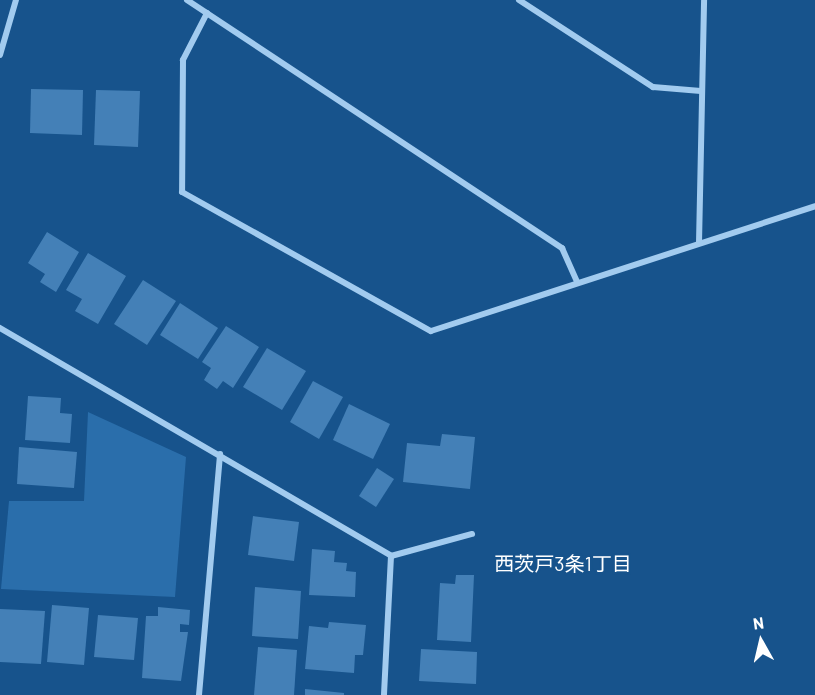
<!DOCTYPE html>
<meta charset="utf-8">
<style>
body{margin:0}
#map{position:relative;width:815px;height:695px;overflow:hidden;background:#17538c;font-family:Barlow,"Noto Sans JP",sans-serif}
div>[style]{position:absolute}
.green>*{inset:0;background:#2a6eab}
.building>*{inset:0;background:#4480b7}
.minor>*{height:6px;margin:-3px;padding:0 3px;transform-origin:3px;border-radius:3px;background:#a2cbef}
span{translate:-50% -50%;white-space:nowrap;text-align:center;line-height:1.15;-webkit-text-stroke:4.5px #17538c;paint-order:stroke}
.neighbourhood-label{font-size:20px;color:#fff}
.north{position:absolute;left:731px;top:611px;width:60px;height:60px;-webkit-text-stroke:4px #17538c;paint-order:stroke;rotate:352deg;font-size:16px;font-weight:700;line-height:24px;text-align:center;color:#fff}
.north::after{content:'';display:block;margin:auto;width:21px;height:27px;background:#fff;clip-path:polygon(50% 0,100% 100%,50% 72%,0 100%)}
</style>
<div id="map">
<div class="green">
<i style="clip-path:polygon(88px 412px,186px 457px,175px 597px,1px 589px,9px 501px,84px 501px)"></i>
</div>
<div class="building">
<i style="clip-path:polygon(31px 89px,83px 90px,82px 135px,30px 133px)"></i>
<i style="clip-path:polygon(96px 90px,140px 91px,138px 147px,94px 145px)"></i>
<i style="clip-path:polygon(47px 232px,79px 252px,56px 292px,40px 282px,45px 274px,28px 263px)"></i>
<i style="clip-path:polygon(88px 253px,126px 276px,98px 324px,75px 311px,82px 299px,66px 290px)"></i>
<i style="clip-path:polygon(143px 280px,176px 301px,147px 345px,114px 324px)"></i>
<i style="clip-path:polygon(180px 303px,218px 328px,198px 359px,160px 335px)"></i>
<i style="clip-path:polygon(226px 326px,259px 347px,233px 388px,223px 381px,217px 389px,204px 380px,211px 368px,202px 362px)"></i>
<i style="clip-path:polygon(267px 348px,306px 371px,282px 410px,243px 387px)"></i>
<i style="clip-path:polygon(313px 381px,343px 397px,319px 439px,290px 422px)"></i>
<i style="clip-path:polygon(28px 396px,61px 398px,60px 413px,72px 414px,70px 443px,25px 440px)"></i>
<i style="clip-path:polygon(349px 404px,390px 424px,373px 459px,333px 440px)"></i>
<i style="clip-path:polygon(442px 434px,475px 437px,470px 489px,403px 482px,407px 443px,440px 446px)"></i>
<i style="clip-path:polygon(19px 447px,77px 452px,74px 488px,17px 484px)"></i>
<i style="clip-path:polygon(377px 468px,394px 479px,376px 507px,359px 496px)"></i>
<i style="clip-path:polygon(253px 516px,299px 522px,294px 561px,248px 555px)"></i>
<i style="clip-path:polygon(312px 549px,335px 551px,334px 562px,347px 563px,346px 571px,356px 572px,355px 597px,309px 595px)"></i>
<i style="clip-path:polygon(456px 575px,474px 575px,471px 642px,437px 640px,440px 583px,455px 584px)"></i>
<i style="clip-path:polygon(255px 587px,301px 591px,298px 639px,252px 636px)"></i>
<i style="clip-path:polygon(52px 605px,89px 608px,84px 665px,47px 662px)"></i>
<i style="clip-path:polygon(158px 607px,190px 610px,189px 625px,180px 624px,180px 632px,188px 632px,181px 681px,142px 678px,146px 616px,158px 616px)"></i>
<i style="clip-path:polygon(0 609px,45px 611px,41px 664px,0 662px)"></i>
<i style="clip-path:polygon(98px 615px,138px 618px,134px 660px,94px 657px)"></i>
<i style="clip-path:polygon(329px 622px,366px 625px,363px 655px,355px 655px,354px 673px,305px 669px,309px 626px,328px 628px)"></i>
<i style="clip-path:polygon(258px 647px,297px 650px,294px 695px,254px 695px)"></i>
<i style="clip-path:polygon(421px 649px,477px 652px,476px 684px,419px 681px)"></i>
<i style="clip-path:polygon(305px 689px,344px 693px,344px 695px,305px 695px)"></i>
</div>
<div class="minor">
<i style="left:187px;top:0;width:450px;rotate:33.5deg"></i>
<i style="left:562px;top:248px;width:36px;rotate:66deg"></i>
<i style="left:519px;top:0;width:160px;rotate:33deg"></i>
<i style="left:653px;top:87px;width:48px;rotate:4.8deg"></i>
<i style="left:207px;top:13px;width:53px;rotate:117.1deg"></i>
<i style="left:183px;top:60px;width:132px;rotate:90.4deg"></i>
<i style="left:182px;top:192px;width:285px;rotate:29.2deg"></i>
<i style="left:431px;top:331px;width:404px;rotate:-18deg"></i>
<i style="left:0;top:55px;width:57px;rotate:-73.8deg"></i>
<i style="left:699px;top:243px;width:243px;rotate:-88.8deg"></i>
<i style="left:0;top:328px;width:453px;rotate:30.2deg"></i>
<i style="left:391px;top:556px;width:139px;rotate:92.9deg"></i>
<i style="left:391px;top:556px;width:84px;rotate:-15.2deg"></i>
<i style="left:199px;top:695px;width:242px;rotate:-85deg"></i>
</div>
<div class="neighbourhood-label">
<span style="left:563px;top:563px">西茨戸3条1丁目</span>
</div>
<div class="north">N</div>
</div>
